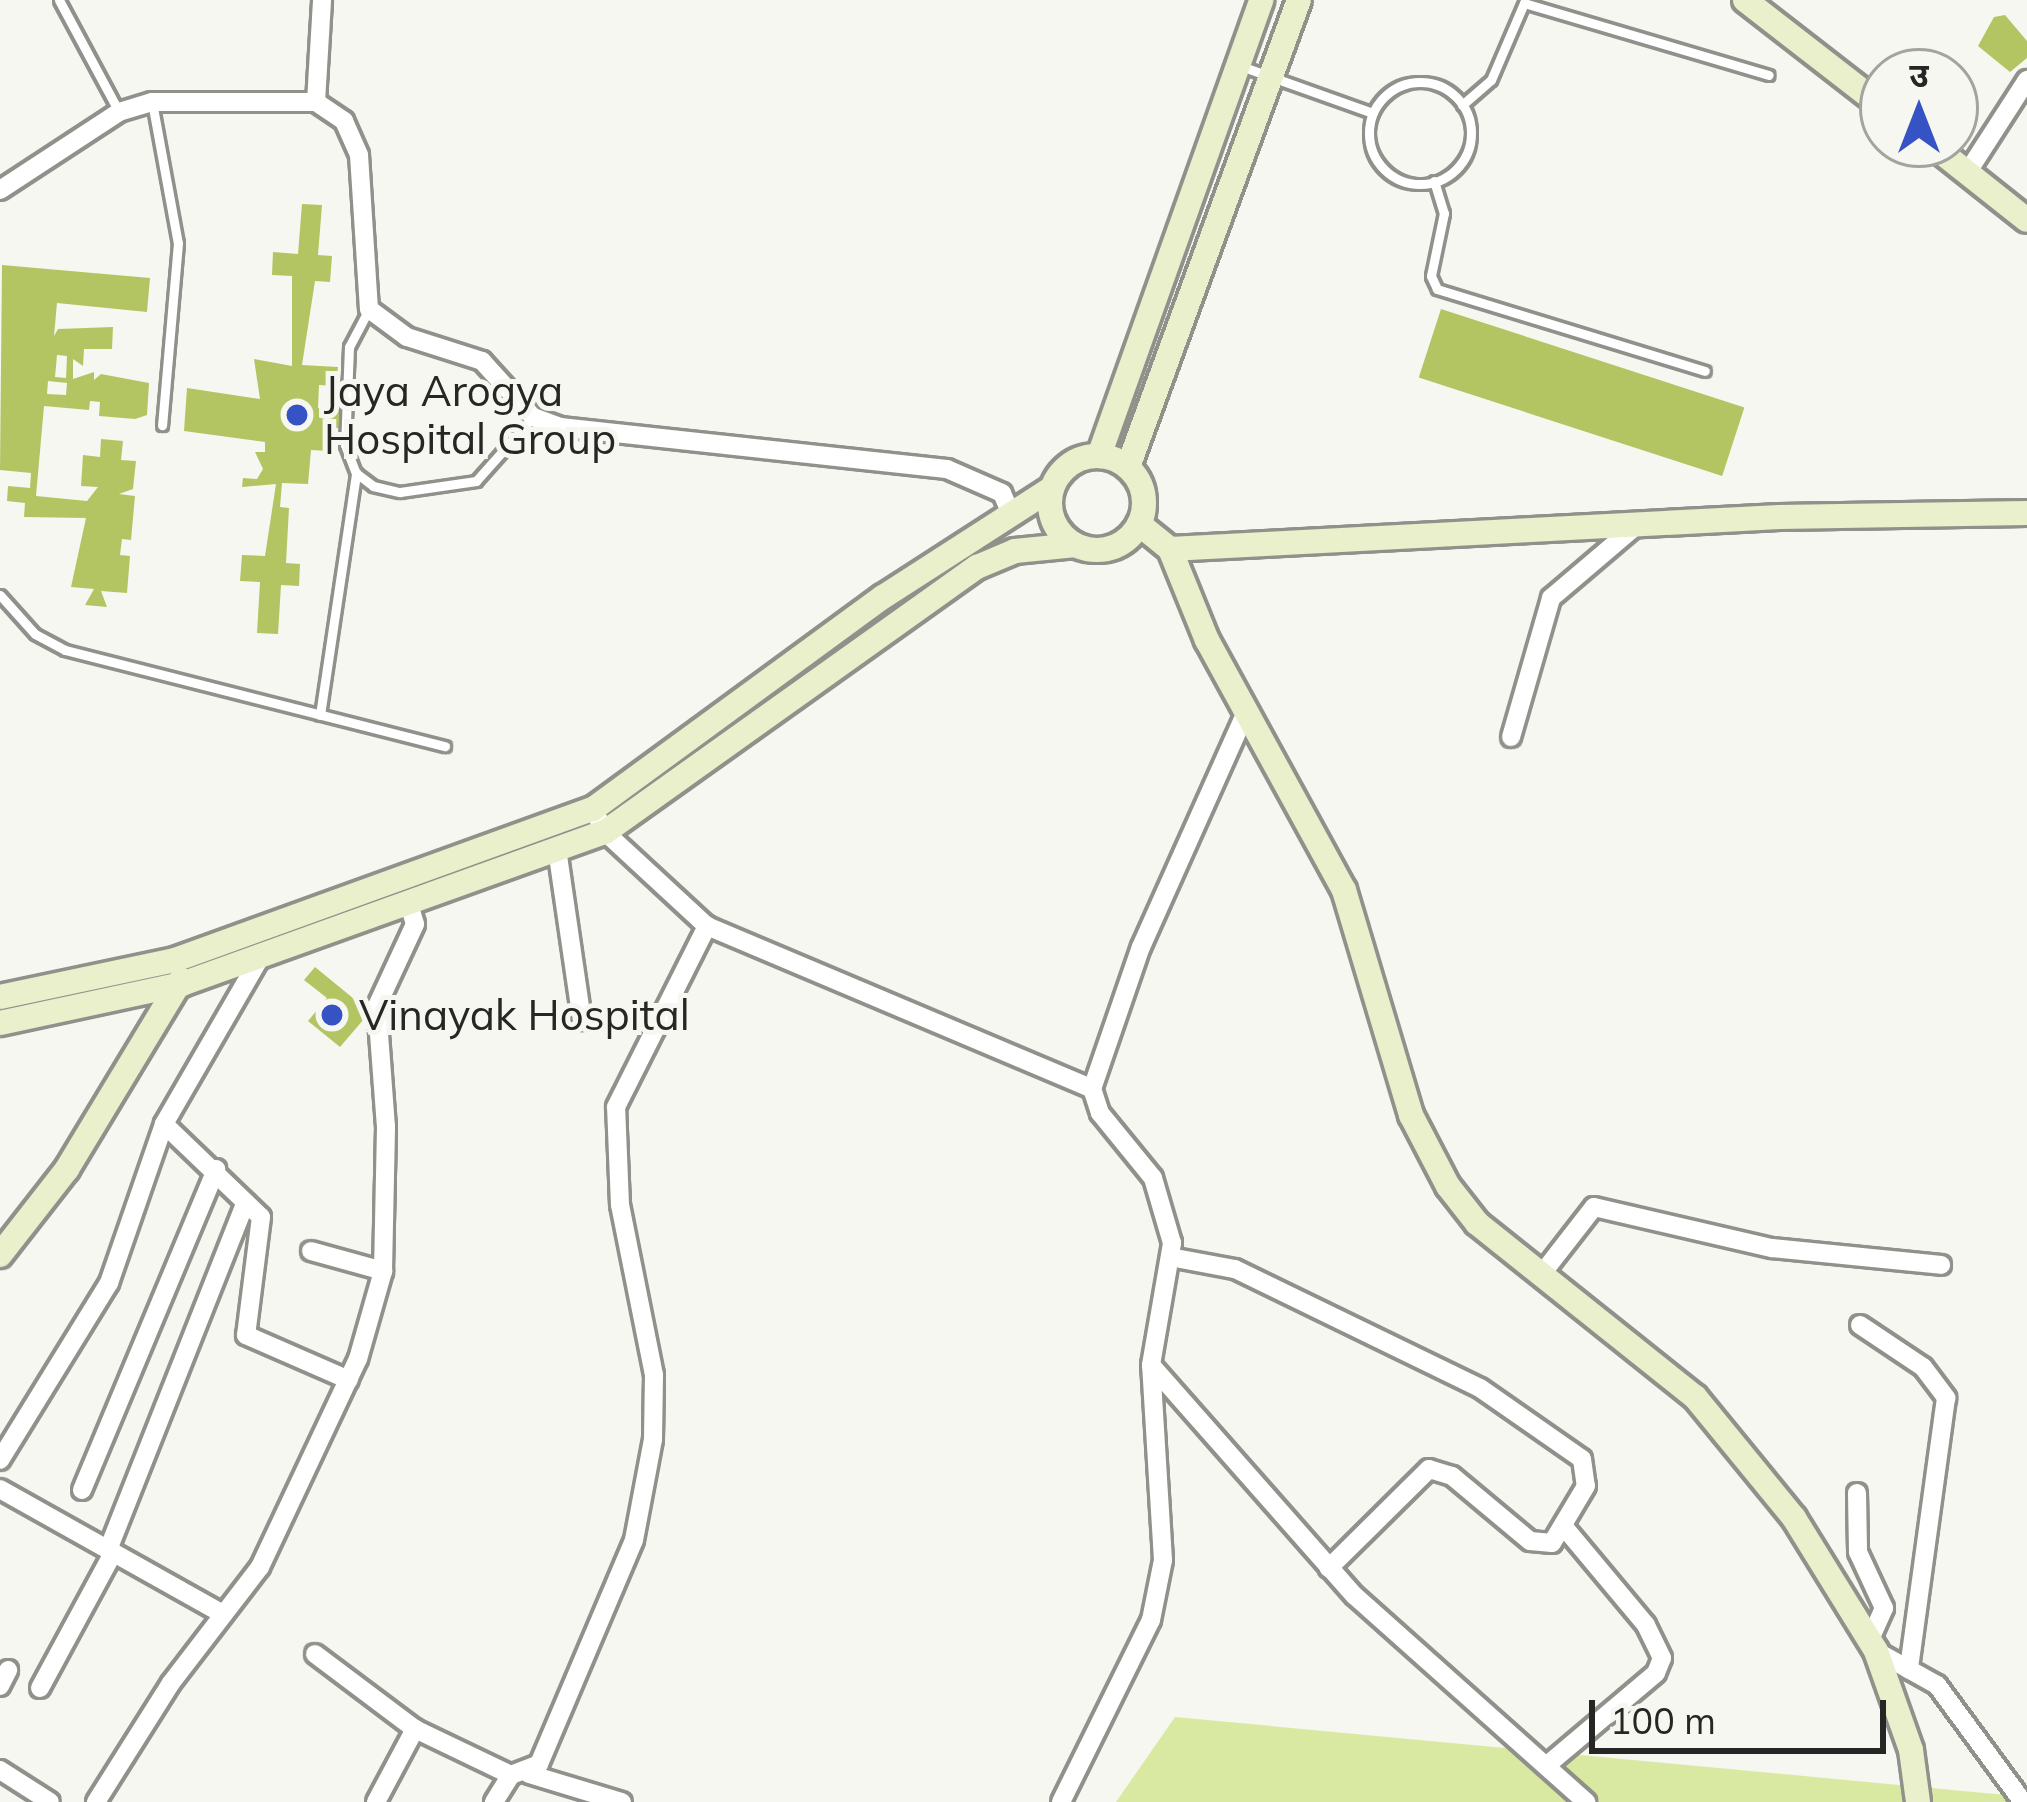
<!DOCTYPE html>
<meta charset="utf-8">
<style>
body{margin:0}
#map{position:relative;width:2027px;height:1802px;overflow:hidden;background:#f5f7f0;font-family:Mulish,"Noto Sans Devanagari",sans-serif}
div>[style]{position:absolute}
.green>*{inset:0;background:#dae9a2}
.building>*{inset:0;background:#b3c563;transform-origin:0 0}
.roads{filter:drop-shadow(3px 0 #90918b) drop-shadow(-3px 0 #90918b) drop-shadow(0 3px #90918b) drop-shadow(0 -3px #90918b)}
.lane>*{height:9px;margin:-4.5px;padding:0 4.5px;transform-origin:4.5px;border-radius:4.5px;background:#fff}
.lane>.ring{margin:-4.5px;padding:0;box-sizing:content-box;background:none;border:9px solid #fff;border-radius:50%}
.street>*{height:18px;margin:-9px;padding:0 9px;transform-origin:9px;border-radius:9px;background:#fff}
.secondary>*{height:24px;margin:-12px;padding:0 12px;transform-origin:12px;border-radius:12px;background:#e9f0cb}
.secondary>.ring{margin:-12px;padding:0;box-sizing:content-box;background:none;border:24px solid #e9f0cb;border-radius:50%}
.dots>*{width:33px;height:33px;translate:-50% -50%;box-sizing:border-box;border:6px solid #f5f7f0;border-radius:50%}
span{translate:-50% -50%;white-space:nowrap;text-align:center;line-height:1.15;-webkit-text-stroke:10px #f5f7f0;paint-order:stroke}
.poi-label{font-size:42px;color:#262725}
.left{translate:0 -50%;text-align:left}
.north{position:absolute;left:1859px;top:48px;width:120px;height:120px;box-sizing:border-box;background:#f5f7f0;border:3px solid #a2a49f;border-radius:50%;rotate:0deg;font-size:33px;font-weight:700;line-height:48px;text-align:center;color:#262725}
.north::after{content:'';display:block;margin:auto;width:42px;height:54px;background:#3553c4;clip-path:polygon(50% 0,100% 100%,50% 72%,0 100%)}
.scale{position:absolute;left:1589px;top:1700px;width:297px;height:54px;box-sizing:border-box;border:6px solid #262725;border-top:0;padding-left:15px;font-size:36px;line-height:42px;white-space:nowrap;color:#262725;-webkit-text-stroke:9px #f5f7f0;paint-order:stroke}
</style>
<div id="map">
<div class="green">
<i style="clip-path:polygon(1175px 1717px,2027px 1797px,2027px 1802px,1116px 1802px)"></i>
</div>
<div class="building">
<i style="clip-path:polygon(2005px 15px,2027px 41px,2027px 58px,2010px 72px,1978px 46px,1994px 17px)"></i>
<i style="clip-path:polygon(302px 204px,322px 205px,318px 255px,332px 256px,330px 282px,315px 281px,302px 365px,338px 367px,336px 386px,319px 385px,318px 408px,340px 409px,341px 428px,331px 428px,329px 451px,311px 450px,308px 484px,282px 483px,280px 507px,289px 508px,286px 563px,300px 564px,299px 586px,281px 585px,278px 634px,257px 633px,260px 582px,240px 581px,242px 555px,265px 556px,276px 484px,242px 487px,243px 478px,257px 479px,263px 469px,255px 452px,265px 452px,265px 442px,184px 431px,187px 388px,260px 399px,254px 359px,292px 366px,292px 276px,272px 275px,273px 252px,298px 254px)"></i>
<i style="clip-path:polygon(evenodd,2px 265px,150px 278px,147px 312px,57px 303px,54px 336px,58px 329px,113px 327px,112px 349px,84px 349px,83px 366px,73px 359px,73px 379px,94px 372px,94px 380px,101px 374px,149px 383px,147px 415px,135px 419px,99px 416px,100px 402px,90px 401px,89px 410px,44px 406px,36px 496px,87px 501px,98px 487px,81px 486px,83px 455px,100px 457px,101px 439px,123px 441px,121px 460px,136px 461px,133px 489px,119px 494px,135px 496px,131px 540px,122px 539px,120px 555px,130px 556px,127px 593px,101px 591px,107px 607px,85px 605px,94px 589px,71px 587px,86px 518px,24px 517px,25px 503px,7px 501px,8px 486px,30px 488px,31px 473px,0 470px,2px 265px,57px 355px,67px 356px,66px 378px,55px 377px,57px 355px,2px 265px,48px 381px,67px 383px,66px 395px,47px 394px,48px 381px)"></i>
<i style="left:1441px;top:309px;width:319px;height:72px;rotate:18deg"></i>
<i style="clip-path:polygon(315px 967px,370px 1012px,340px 1047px,308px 1021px,327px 998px,304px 980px)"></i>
</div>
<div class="roads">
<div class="lane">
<i style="left:59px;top:0;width:127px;rotate:61.8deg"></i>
<i style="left:1238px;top:65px;width:143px;rotate:19.6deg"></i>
<i class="ring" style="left:1369px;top:82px;width:93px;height:93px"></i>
<i style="left:152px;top:102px;width:143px;rotate:79.6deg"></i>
<i style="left:178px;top:243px;width:183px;rotate:95deg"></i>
<i style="left:1462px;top:105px;width:38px;rotate:-41deg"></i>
<i style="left:1491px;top:80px;width:84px;rotate:-66.8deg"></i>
<i style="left:1524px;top:3px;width:255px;rotate:16.4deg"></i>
<i style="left:1434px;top:181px;width:34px;rotate:73deg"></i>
<i style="left:1444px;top:213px;width:64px;rotate:101.7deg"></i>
<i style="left:1431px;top:276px;width:14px;rotate:65deg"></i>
<i style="left:1437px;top:289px;width:280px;rotate:17deg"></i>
<i style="left:369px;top:309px;width:43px;rotate:117.8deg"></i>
<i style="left:349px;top:347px;width:98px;rotate:92.3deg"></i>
<i style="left:345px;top:445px;width:30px;rotate:69deg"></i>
<i style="left:356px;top:473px;width:21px;rotate:37deg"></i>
<i style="left:373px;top:486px;width:28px;rotate:13deg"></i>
<i style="left:400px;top:492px;width:77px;rotate:-8.2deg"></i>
<i style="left:476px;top:481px;width:86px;rotate:-48.3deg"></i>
<i style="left:0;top:595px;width:52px;rotate:48.1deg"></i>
<i style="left:35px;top:634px;width:34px;rotate:28deg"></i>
<i style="left:65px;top:650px;width:392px;rotate:14.2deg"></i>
<i style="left:320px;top:715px;width:245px;rotate:-81.5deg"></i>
</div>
<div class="street">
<i style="left:316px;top:102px;width:102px;rotate:-86.6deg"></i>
<i style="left:1967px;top:173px;width:111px;rotate:-57.2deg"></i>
<i style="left:0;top:190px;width:142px;rotate:-33.2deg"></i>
<i style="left:119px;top:112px;width:34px;rotate:-17deg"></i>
<i style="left:152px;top:102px;width:164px"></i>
<i style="left:316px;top:102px;width:34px;rotate:34deg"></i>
<i style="left:344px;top:121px;width:37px;rotate:66deg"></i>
<i style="left:359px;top:155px;width:154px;rotate:86.3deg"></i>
<i style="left:369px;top:309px;width:47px;rotate:36.4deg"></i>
<i style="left:407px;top:337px;width:79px;rotate:17.7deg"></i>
<i style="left:482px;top:361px;width:76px;rotate:47.7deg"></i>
<i style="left:533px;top:417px;width:29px;rotate:20deg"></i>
<i style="left:560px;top:427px;width:389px;rotate:6.2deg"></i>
<i style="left:947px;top:469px;width:60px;rotate:23.6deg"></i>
<i style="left:1002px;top:493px;width:25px;rotate:67deg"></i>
<i style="left:1511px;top:737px;width:145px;rotate:-73.9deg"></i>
<i style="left:1551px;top:598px;width:114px;rotate:-40.4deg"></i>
<i style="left:593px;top:809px;width:26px;rotate:62deg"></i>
<i style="left:605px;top:832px;width:139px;rotate:42.7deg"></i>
<i style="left:707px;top:926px;width:418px;rotate:22.9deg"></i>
<i style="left:557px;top:849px;width:173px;rotate:81.7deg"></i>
<i style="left:164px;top:1124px;width:134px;rotate:43.8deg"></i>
<i style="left:261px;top:1217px;width:119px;rotate:97.2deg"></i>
<i style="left:246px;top:1335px;width:112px;rotate:23.6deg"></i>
<i style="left:311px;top:1251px;width:75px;rotate:15.5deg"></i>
<i style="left:1170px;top:1257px;width:66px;rotate:10.5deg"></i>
<i style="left:1235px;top:1269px;width:272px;rotate:25.9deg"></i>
<i style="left:1480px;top:1388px;width:124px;rotate:34.8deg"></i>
<i style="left:1582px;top:1459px;width:27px;rotate:82deg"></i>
<i style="left:1586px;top:1486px;width:66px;rotate:120.8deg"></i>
<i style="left:1552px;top:1543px;width:22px;rotate:-175deg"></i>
<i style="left:1530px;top:1541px;width:102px;rotate:-140.2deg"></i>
<i style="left:1452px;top:1476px;width:24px;rotate:-163deg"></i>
<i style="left:1429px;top:1469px;width:141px;rotate:135.3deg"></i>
<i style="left:1541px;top:1275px;width:86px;rotate:-52.1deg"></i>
<i style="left:1594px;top:1207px;width:183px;rotate:13deg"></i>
<i style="left:1772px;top:1248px;width:170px;rotate:5.7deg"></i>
<i style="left:1860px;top:1325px;width:76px;rotate:33.7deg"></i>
<i style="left:1923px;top:1367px;width:39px;rotate:53deg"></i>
<i style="left:1946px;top:1398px;width:274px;rotate:97.8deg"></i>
<i style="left:1151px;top:1365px;width:308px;rotate:48.6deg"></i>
<i style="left:1355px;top:1596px;width:310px;rotate:41.7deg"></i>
<i style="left:0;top:1460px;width:208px;rotate:-58.4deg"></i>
<i style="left:109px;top:1283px;width:168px;rotate:-70.9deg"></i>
<i style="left:164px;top:1124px;width:194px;rotate:-60deg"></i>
<i style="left:0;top:1489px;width:256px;rotate:29.3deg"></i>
<i style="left:82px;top:1490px;width:348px;rotate:-67.3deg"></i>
<i style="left:1857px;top:1493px;width:59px;rotate:89deg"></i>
<i style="left:1858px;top:1552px;width:62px;rotate:65.1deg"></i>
<i style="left:1884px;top:1608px;width:35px;rotate:114deg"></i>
<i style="left:108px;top:1550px;width:374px;rotate:-68.4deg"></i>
<i style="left:1876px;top:1651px;width:70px;rotate:29.1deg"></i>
<i style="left:1937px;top:1685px;width:145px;rotate:53.7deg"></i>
<i style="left:315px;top:1654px;width:125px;rotate:36.9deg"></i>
<i style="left:415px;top:1729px;width:106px;rotate:25.6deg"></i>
<i style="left:511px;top:1775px;width:30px;rotate:-21deg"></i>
<i style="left:539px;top:1764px;width:243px;rotate:-67deg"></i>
<i style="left:634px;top:1540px;width:103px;rotate:-79.3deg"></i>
<i style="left:653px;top:1439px;width:64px;rotate:-89.1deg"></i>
<i style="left:654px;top:1375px;width:173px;rotate:-101.3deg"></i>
<i style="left:620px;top:1205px;width:98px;rotate:-92.3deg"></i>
<i style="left:616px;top:1107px;width:203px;rotate:-63.3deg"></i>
<i style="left:0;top:1686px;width:18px;rotate:-63deg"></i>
<i style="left:40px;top:1688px;width:153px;rotate:-61.6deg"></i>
<i style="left:1546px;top:1766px;width:144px;rotate:-40.2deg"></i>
<i style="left:1656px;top:1673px;width:16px;rotate:-68deg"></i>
<i style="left:1662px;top:1658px;width:37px;rotate:-116deg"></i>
<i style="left:1646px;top:1625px;width:128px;rotate:-129.9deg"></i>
<i style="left:0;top:1770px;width:59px;rotate:32.6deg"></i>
<i style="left:529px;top:1774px;width:97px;rotate:16.8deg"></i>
<i style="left:96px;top:1802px;width:141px;rotate:-57.8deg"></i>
<i style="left:171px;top:1683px;width:146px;rotate:-52.5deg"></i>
<i style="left:260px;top:1567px;width:230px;rotate:-64.8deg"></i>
<i style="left:358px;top:1359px;width:91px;rotate:-74.1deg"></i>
<i style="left:383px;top:1271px;width:144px;rotate:-88.8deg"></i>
<i style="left:386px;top:1127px;width:121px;rotate:-94.3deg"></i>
<i style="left:377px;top:1006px;width:90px;rotate:-65.1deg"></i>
<i style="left:415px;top:924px;width:21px;rotate:-107deg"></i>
<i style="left:376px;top:1802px;width:83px;rotate:-61.9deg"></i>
<i style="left:494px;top:1802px;width:32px;rotate:-58deg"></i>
<i style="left:1061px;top:1802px;width:203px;rotate:-63.7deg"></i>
<i style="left:1151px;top:1620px;width:61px;rotate:-78.7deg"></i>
<i style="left:1163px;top:1560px;width:195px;rotate:-93.5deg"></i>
<i style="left:1151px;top:1365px;width:124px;rotate:-80.2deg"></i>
<i style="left:1172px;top:1243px;width:68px;rotate:-106.3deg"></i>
<i style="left:1153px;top:1178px;width:84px;rotate:-129.2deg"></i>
<i style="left:1100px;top:1113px;width:25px;rotate:-108deg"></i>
<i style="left:1092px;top:1089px;width:150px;rotate:-71deg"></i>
<i style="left:1141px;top:947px;width:255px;rotate:-65.9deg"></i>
</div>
<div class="secondary">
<i style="left:1745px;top:0;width:175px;rotate:37.8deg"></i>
<i style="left:1931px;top:144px;width:122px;rotate:38.4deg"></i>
<i style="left:1099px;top:456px;width:484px;rotate:-70.4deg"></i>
<i class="ring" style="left:1050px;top:456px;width:70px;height:70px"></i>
<i style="left:1128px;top:467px;width:497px;rotate:-69.9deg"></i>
<i style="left:1139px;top:524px;width:40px;rotate:39deg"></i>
<i style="left:1170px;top:549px;width:98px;rotate:67.9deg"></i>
<i style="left:1207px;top:640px;width:285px;rotate:61.3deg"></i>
<i style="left:1344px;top:890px;width:235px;rotate:73.4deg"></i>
<i style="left:1411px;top:1115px;width:80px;rotate:62.5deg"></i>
<i style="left:1448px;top:1186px;width:47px;rotate:51.9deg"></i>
<i style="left:1477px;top:1223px;width:279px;rotate:38.6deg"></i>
<i style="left:1695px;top:1397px;width:156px;rotate:50.7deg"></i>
<i style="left:1794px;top:1518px;width:156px;rotate:58.3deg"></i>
<i style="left:1876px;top:1651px;width:105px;rotate:70.5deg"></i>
<i style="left:1911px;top:1750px;width:52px;rotate:82.3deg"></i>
<i style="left:1170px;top:549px;width:610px;rotate:-3.01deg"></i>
<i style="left:1779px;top:517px;width:248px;rotate:-0.9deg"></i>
<i style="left:0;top:997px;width:179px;rotate:-11.9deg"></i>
<i style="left:175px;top:960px;width:444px;rotate:-19.9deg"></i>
<i style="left:593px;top:809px;width:359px;rotate:-36.2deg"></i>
<i style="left:883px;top:597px;width:201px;rotate:-32.8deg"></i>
<i style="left:0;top:1023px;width:186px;rotate:-12.1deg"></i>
<i style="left:182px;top:984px;width:449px;rotate:-19.8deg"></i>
<i style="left:605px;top:832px;width:457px;rotate:-35.5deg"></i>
<i style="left:977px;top:567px;width:41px;rotate:-22.8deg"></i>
<i style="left:1015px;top:551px;width:61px;rotate:-5.6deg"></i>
<i style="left:0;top:1255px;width:109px;rotate:-52.1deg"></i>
<i style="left:67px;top:1169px;width:221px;rotate:-58.9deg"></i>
</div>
</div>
<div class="dots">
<i style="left:297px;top:415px;background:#3553c4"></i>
<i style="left:332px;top:1015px;background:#3553c4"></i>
</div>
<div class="poi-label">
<span class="left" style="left:324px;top:415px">Jaya Arogya<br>Hospital Group</span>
<span class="left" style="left:359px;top:1015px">Vinayak Hospital</span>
</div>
<div class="north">उ</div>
<div class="scale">100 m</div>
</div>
